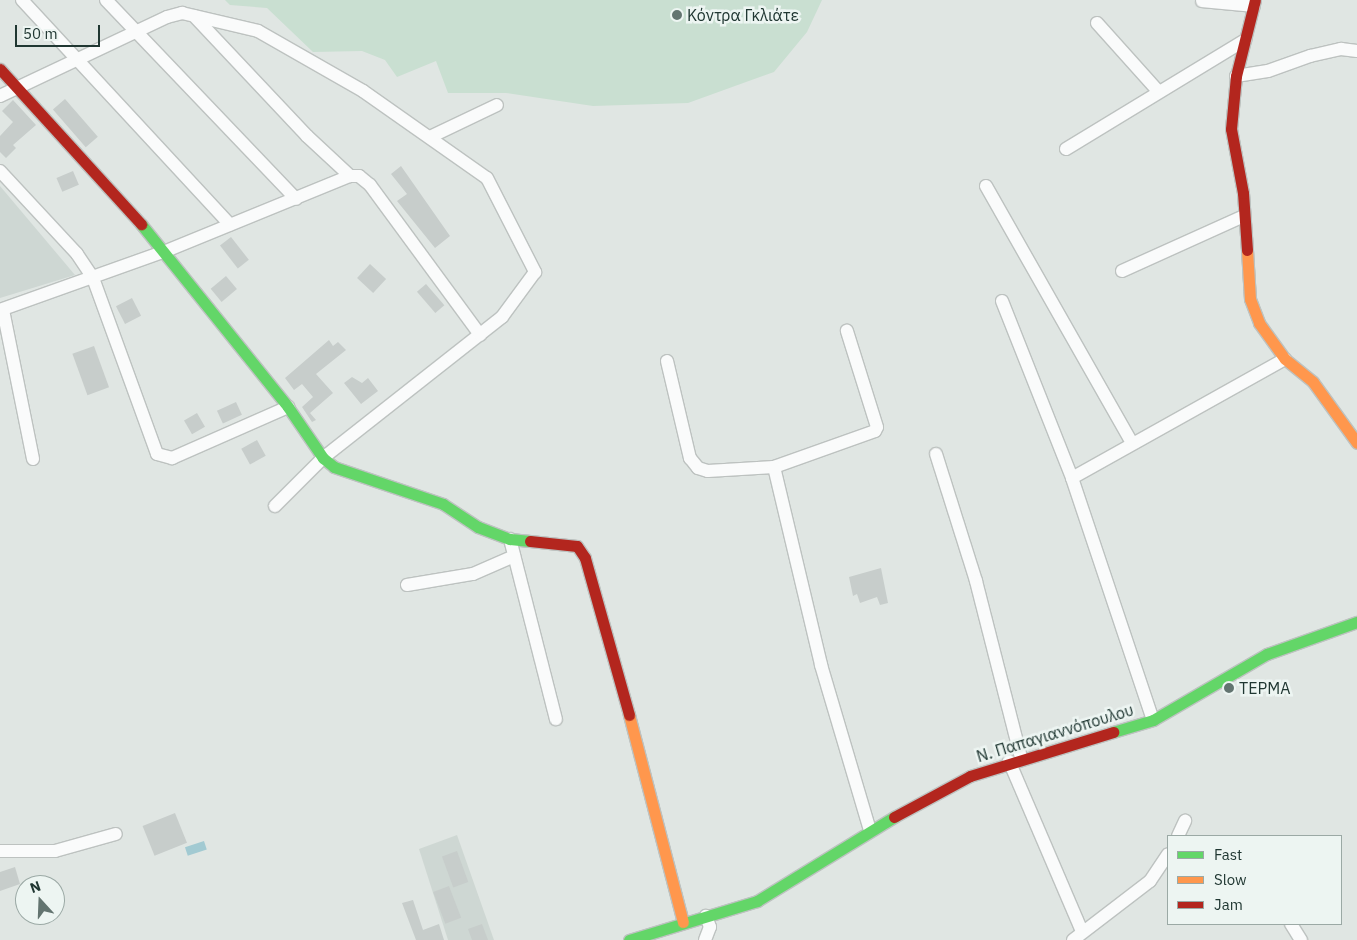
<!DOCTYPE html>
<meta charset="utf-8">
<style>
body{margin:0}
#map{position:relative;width:1357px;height:940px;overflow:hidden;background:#e0e6e3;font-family:"IBM Plex Sans",sans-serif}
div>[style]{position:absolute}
.built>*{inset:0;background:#ced7d3}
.green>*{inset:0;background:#c9dfd1}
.water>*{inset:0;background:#a2cad2;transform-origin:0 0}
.building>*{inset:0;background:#c7cdcb;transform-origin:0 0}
.roads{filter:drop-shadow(1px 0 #bdc2c0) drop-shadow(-1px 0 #bdc2c0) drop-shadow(0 1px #bdc2c0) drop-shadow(0 -1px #bdc2c0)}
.street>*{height:12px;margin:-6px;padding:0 6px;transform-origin:6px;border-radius:6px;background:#fafbfb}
.fast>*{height:11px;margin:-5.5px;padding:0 5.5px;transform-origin:5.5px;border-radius:5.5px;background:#63d668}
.slow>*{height:11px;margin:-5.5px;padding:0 5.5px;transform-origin:5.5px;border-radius:5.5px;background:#ff974d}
.jam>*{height:11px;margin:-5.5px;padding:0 5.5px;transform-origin:5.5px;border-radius:5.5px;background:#b3261e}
.dots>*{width:14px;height:14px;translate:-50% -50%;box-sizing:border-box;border:2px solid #edf5f2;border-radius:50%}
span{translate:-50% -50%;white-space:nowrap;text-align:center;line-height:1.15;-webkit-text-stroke:5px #edf5f2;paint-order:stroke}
.poi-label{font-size:16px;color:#203732}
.left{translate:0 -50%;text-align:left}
.street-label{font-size:16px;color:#203732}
.legend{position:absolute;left:1167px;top:835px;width:175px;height:90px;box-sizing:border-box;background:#edf5f2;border:1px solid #9ba9a5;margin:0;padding:6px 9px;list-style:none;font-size:15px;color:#203732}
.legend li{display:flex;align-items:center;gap:10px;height:25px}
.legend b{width:25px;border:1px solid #9ba9a5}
.north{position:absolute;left:15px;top:875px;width:50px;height:50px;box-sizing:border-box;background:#edf5f2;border:1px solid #9ba9a5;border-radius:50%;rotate:340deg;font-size:14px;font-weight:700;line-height:20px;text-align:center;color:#203732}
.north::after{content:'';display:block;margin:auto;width:18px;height:22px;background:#637470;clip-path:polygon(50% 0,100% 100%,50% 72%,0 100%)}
.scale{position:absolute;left:15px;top:25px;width:85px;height:22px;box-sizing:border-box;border:2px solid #203732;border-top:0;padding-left:6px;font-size:15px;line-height:18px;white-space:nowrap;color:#203732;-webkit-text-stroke:4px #edf5f2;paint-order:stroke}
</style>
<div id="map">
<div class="built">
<i style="clip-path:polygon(0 186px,75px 275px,0 298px)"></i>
<i style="clip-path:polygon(457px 835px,494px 940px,448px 940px,419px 849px)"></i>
</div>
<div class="green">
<i style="clip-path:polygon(225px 0,822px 0,807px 32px,774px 72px,688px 103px,593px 106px,506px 93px,448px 93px,436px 61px,397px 77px,385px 60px,362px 51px,313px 52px,267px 8px,230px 5px)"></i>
</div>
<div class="water">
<i style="left:204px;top:841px;width:9px;height:20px;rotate:72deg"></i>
</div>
<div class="building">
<i style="left:65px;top:99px;width:50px;height:16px;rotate:49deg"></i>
<i style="clip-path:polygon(13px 100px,36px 125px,13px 145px,16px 148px,6px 158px,0 152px,0 136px,13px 122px,2px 111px)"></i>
<i style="clip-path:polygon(401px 166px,450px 236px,435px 248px,397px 201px,407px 194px,391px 174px)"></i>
<i style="left:73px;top:171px;width:15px;height:18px;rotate:67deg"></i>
<i style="left:231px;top:237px;width:29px;height:14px;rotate:52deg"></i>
<i style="left:370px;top:264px;width:22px;height:19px;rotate:43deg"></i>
<i style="left:226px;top:276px;width:17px;height:20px;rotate:50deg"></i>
<i style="left:426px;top:284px;width:28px;height:12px;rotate:49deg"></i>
<i style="left:132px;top:298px;width:20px;height:18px;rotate:63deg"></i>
<i style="clip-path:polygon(329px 340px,333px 346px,338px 342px,346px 350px,316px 374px,333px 393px,310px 413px,316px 420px,312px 422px,302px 407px,313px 397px,302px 384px,294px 390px,285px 378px)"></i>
<i style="left:94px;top:346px;width:44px;height:23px;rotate:70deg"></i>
<i style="clip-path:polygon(352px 377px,362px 383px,368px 378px,378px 391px,361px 404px,344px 383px)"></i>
<i style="left:236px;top:402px;width:14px;height:21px;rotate:65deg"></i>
<i style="left:197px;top:413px;width:16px;height:15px;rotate:60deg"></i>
<i style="left:257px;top:440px;width:18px;height:18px;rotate:61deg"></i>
<i style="clip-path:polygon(881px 568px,888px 603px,880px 605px,877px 597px,860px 603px,857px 594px,853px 596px,849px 577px)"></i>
<i style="left:175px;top:813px;width:32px;height:35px;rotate:68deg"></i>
<i style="left:457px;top:851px;width:33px;height:16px;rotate:70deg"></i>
<i style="clip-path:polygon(15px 867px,20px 884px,0 891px,0 872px)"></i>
<i style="left:449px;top:886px;width:34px;height:17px;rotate:69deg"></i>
<i style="clip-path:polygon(413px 900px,423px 930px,439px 924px,444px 940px,416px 940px,402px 903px)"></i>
<i style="clip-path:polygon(482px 924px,488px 940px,472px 940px,468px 929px)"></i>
</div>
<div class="roads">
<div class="street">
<i style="left:22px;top:0;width:306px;rotate:47.2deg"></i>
<i style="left:106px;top:0;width:275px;rotate:46.3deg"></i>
<i style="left:1202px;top:1px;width:52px;rotate:5.5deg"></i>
<i style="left:194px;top:16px;width:165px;rotate:46.7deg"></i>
<i style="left:307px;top:136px;width:59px;rotate:42.9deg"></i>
<i style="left:1097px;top:23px;width:91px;rotate:48.1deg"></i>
<i style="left:1236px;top:76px;width:32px;rotate:-9deg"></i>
<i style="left:1268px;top:71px;width:45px;rotate:-19.7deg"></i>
<i style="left:1310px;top:56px;width:32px;rotate:-13deg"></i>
<i style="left:1341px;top:49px;width:16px;rotate:7deg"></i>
<i style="left:0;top:96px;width:185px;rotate:-25.3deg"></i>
<i style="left:167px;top:17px;width:16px;rotate:-15deg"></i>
<i style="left:182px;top:13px;width:78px;rotate:13.3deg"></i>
<i style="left:258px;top:31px;width:121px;rotate:29.7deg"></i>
<i style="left:363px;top:91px;width:151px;rotate:35.1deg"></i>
<i style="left:487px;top:178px;width:106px;rotate:62.9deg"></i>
<i style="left:535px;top:272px;width:56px;rotate:126.3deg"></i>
<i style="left:502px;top:317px;width:228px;rotate:141.8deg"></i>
<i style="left:323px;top:458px;width:68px;rotate:135deg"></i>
<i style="left:430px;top:137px;width:74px;rotate:-25.5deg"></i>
<i style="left:1066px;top:149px;width:210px;rotate:-31.3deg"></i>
<i style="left:0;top:171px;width:113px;rotate:47.1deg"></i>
<i style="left:77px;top:254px;width:29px;rotate:56deg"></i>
<i style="left:93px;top:278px;width:187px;rotate:70deg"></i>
<i style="left:157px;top:454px;width:16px;rotate:15deg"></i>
<i style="left:172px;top:458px;width:127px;rotate:-23.7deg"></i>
<i style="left:986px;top:186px;width:296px;rotate:60.4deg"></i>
<i style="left:1122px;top:271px;width:134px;rotate:-24.3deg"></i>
<i style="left:1002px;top:301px;width:190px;rotate:68.4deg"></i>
<i style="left:1072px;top:478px;width:255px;rotate:71.5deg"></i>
<i style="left:0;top:310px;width:176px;rotate:-19.6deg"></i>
<i style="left:166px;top:251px;width:199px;rotate:-22.2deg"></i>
<i style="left:350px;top:176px;width:9px"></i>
<i style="left:359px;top:176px;width:14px;rotate:39deg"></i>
<i style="left:370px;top:185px;width:186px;rotate:53.7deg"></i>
<i style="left:3px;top:310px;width:152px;rotate:78.6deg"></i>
<i style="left:667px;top:361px;width:100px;rotate:76.7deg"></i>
<i style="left:690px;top:458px;width:13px;rotate:51deg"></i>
<i style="left:698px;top:468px;width:10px;rotate:17deg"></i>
<i style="left:708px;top:471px;width:66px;rotate:-3.5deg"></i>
<i style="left:774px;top:467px;width:107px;rotate:-19.6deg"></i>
<i style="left:875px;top:431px;width:4px;rotate:-63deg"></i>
<i style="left:877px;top:427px;width:101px;rotate:-107.4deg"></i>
<i style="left:936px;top:454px;width:133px;rotate:72.5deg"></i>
<i style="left:976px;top:581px;width:183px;rotate:75.7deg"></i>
<i style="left:774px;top:467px;width:204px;rotate:76.6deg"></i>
<i style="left:821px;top:665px;width:172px;rotate:73.5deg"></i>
<i style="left:1072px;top:478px;width:244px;rotate:-29.2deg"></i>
<i style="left:510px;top:539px;width:186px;rotate:75.7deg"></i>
<i style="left:407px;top:585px;width:67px;rotate:-9.5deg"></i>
<i style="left:473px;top:574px;width:45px;rotate:-23.7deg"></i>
<i style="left:1009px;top:761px;width:185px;rotate:66.8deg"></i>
<i style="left:1178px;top:836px;width:17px;rotate:-65deg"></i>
<i style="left:0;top:851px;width:55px"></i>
<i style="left:55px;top:851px;width:63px;rotate:-15.6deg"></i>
<i style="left:1291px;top:924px;width:19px;rotate:58deg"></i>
<i style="left:705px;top:940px;width:14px;rotate:-69deg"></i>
<i style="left:710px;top:927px;width:12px;rotate:-110deg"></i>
<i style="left:1073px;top:940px;width:97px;rotate:-37.5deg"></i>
<i style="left:1150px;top:881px;width:32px;rotate:-56deg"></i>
</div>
<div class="fast">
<i style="left:141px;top:224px;width:235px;rotate:51.2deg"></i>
<i style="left:288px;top:407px;width:62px;rotate:55.5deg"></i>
<i style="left:323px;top:458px;width:14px;rotate:39deg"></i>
<i style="left:334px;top:467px;width:115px;rotate:18.7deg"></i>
<i style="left:443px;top:504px;width:42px;rotate:33.3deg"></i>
<i style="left:478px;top:527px;width:34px;rotate:21deg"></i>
<i style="left:510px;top:539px;width:20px;rotate:6deg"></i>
<i style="left:1113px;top:732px;width:42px;rotate:-16.7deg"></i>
<i style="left:1153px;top:720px;width:132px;rotate:-30.1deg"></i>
<i style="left:1267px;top:654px;width:96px;rotate:-19.6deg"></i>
<i style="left:629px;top:940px;width:134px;rotate:-16.9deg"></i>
<i style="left:757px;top:901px;width:161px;rotate:-31.5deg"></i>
</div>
<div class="slow">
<i style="left:1247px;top:250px;width:49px;rotate:86.5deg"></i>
<i style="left:1250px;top:299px;width:26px;rotate:69deg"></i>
<i style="left:1259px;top:323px;width:44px;rotate:54.2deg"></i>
<i style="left:1285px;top:359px;width:36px;rotate:39deg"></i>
<i style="left:1313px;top:382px;width:75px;rotate:54.2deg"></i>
<i style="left:629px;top:715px;width:214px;rotate:75.4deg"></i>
</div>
<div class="jam">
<i style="left:0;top:69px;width:210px;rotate:47.7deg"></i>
<i style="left:1247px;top:250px;width:57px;rotate:-94deg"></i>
<i style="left:1243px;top:193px;width:65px;rotate:-100.6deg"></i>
<i style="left:1231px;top:129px;width:53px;rotate:-84.6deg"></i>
<i style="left:1236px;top:76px;width:78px;rotate:-76deg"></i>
<i style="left:530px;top:541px;width:47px;rotate:6.1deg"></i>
<i style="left:577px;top:546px;width:14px;rotate:56deg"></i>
<i style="left:585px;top:558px;width:163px;rotate:74.3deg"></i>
<i style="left:894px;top:817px;width:86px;rotate:-28.3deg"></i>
<i style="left:970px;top:776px;width:150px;rotate:-17.1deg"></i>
</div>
</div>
<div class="dots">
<i style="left:677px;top:15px;background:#637470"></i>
<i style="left:1229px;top:688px;background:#637470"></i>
</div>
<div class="poi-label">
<span class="left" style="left:687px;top:15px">Κόντρα Γκλιάτε</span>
<span class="left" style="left:1239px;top:688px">ΤΕΡΜΑ</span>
</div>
<div class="street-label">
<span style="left:1055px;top:733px;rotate:-17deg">Ν. Παπαγιαννόπουλου</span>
</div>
<ul class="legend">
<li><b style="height:6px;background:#63d668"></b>Fast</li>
<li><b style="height:6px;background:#ff974d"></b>Slow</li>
<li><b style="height:6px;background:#b3261e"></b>Jam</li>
</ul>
<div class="north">N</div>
<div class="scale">50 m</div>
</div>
